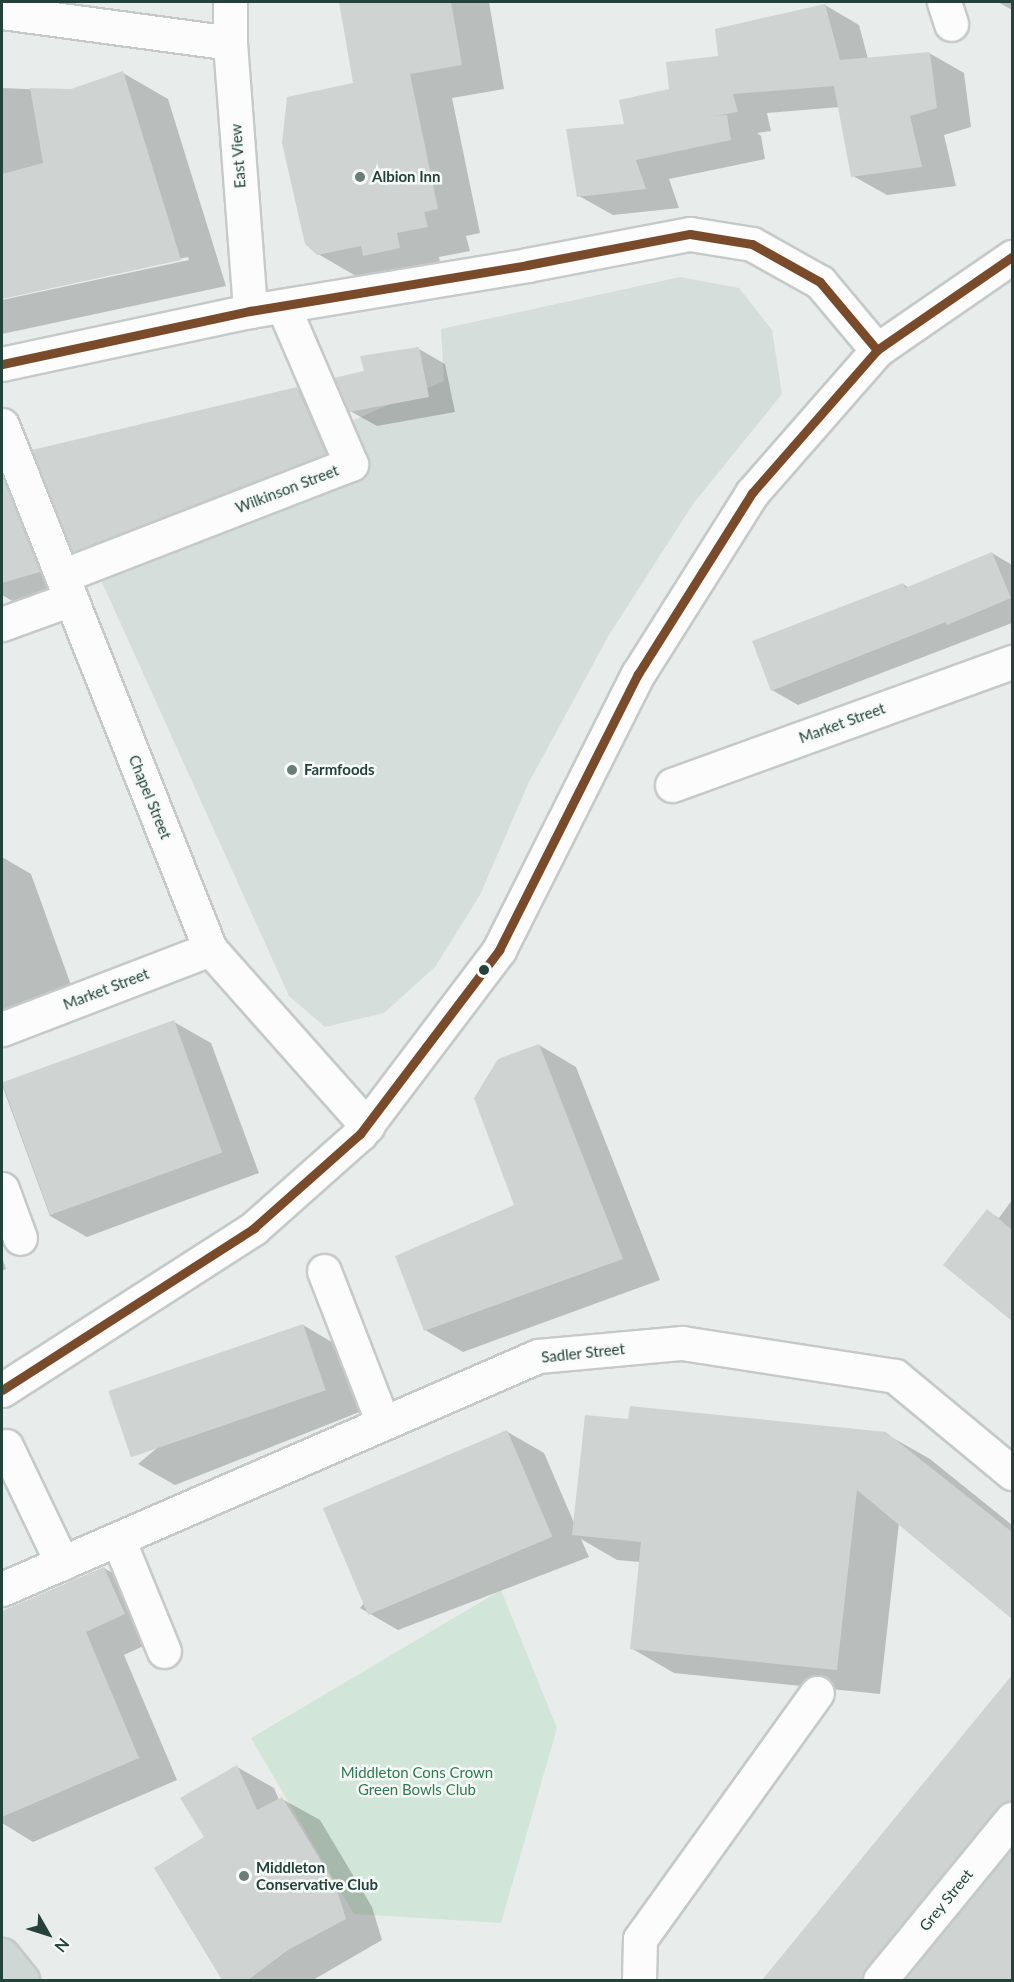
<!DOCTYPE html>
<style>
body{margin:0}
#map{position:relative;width:1014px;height:1982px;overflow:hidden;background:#e8edeb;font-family:Lato,sans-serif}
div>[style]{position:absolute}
.built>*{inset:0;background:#d6dedb}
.green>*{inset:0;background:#d1e6d8}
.shadow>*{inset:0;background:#0003}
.building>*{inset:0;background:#cfd4d2;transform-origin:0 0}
.roads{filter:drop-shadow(2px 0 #c5cac8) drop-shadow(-2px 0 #c5cac8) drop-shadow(0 2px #c5cac8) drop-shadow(0 -2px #c5cac8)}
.minor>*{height:33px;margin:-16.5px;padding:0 16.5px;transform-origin:16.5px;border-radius:16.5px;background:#fcfcfc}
.major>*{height:33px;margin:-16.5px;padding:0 16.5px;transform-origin:16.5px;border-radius:16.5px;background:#cfd7d5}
.bus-1>*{height:9px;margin:-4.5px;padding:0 4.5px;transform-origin:4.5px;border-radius:4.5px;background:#7a4b2a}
.dots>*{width:16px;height:16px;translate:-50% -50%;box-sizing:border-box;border:3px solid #f7fbf9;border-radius:50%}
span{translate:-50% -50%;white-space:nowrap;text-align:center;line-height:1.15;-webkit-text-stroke:5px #f7fbf9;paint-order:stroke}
.street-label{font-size:15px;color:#24423a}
.poi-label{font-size:15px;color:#24423a;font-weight:700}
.left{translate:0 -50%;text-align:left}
.park-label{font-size:15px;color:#2d7a4b}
.frame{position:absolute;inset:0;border:3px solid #24423a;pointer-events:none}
.north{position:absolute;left:18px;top:1904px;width:60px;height:60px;-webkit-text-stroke:4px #f7fbf9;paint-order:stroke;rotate:129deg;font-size:16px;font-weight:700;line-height:24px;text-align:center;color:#24423a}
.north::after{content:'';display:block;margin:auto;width:21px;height:27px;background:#24423a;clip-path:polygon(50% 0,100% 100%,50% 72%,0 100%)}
</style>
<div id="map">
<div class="built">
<i style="clip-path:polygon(680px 277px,739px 288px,772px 330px,782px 394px,693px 504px,609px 635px,528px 784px,480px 895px,435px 967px,384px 1013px,325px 1027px,289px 996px,100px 578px,363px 471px,349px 422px,444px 381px,441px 329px)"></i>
</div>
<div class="green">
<i style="clip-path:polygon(501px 1590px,557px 1728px,501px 1923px,354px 1914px,251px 1738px)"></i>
</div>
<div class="shadow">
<i style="clip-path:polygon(341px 2px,489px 2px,504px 89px,452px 98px,480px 233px,466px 236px,470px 251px,439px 257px,442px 272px,361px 279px,318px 254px,355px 84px)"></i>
<i style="clip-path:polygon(998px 2px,1012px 2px,1012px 10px)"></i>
<i style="clip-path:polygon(825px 5px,859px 25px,868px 59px,929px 53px,964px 73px,971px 127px,944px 135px,956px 186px,887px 195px,853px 176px,840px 107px,767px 113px,771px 131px,757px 133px,761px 136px,765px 159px,669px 179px,679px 208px,613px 215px,579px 196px,625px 125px,670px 90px,720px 57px)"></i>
<i style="clip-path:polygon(123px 73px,168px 99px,226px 286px,2px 334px,2px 300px,189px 260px,188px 257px,2px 297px,2px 88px,71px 91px)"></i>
<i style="clip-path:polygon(419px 349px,445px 364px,455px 412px,377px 426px,350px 411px,365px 372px)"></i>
<i style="clip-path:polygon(297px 389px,335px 410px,362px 475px,111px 572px,74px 551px)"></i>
<i style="clip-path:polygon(2px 464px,84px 597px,31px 612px,2px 595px)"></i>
<i style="clip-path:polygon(992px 553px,1012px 565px,1012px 623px,798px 705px,772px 690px,903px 584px,909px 588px)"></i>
<i style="clip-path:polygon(2px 857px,31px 874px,76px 999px,2px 1026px)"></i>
<i style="clip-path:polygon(174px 1022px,211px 1043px,259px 1173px,87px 1237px,50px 1216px,2px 1085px)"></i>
<i style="clip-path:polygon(539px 1045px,576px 1067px,660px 1280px,463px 1352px,425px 1330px,516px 1206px)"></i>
<i style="clip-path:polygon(1012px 1200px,1012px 1319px,945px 1265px,987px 1211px,999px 1218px)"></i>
<i style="clip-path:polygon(2px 1257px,6px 1269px,2px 1271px)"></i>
<i style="clip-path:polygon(303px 1325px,340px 1347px,362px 1411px,175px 1485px,138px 1464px)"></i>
<i style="clip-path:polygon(506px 1431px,544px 1453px,575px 1525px,886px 1434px,930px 1459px,1012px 1525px,1012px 1617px,899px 1523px,880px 1694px,674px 1673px,631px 1648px,640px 1562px,617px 1560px,581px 1539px,589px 1557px,398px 1630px,360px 1608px)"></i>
<i style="clip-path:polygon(104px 1568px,143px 1591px,163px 1637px,124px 1655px,177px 1780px,33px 1842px,2px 1823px,2px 1613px)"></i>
<i style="clip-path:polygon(992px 1702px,1012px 1714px,1012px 1980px,764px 1980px)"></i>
<i style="clip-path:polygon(237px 1767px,274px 1788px,279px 1800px,282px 1799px,320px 1820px,372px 1907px,382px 1940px,313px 1980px,224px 1980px,156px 1869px,206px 1838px)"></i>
</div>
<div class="building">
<i style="clip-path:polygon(339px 2px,451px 2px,462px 65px,410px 74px,438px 209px,424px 212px,428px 227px,397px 233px,400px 248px,363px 256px,361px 246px,317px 255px,305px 244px,282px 143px,287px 97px,353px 83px)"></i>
<i style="clip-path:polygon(825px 4px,840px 60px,930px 52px,937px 108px,910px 116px,922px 167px,851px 177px,834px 86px,733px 94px,738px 112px,715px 116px,727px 115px,731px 140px,636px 160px,646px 189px,577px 197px,566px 129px,624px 124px,619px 100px,669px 89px,666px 62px,718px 56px,715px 29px)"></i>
<i style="clip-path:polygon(123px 71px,181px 260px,2px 299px,2px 174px,43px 163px,30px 88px,71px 89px)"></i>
<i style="clip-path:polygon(419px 347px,429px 397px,349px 412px,334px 378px,364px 371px,360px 356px)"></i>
<i style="clip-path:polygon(297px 387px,326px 454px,73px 552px,32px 450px)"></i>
<i style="clip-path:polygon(2px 475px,40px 572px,2px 583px)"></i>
<i style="clip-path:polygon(992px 552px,1011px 598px,947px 625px,946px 622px,771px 691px,752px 641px,903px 583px,905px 588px)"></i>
<i style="left:174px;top:1020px;width:141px;height:183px;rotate:70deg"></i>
<i style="clip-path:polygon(539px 1044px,623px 1259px,424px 1331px,395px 1256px,514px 1205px,474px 1098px,498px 1059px)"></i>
<i style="clip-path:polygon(987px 1209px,1012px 1230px,1012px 1321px,943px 1265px)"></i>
<i style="left:303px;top:1324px;width:70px;height:206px;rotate:71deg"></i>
<i style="clip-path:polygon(630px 1406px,886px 1432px,1012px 1532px,1012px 1619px,857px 1490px,837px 1670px,630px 1649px,641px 1542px,572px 1535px,585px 1415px,628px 1419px)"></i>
<i style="left:507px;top:1430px;width:116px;height:200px;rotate:67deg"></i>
<i style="clip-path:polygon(104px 1567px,125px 1614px,86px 1632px,139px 1758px,2px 1817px,2px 1611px)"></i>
<i style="clip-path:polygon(1012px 1675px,1012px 1801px,998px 1807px,866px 1968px,862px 1980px,762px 1980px)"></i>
<i style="clip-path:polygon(237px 1765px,257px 1810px,282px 1797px,335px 1884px,346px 1919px,288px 1950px,248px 1980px,222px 1980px,154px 1868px,204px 1837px,180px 1798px)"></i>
<i style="clip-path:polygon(1012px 1848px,1012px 1980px,904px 1980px)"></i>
</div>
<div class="roads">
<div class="minor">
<i style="left:230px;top:2px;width:41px;rotate:90deg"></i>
<i style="left:230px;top:43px;width:269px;rotate:85.7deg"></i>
<i style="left:944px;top:2px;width:23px;rotate:72deg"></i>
<i style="left:2px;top:12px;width:230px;rotate:7.7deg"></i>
<i style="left:2px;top:364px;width:254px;rotate:-12.1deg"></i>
<i style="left:250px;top:311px;width:281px;rotate:-9.4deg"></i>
<i style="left:527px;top:265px;width:166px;rotate:-10.8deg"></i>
<i style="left:690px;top:234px;width:63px;rotate:9.2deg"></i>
<i style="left:752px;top:244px;width:78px;rotate:29.2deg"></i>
<i style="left:820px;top:282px;width:89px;rotate:50deg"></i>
<i style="left:2px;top:425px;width:564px;rotate:68.35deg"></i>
<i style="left:210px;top:949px;width:237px;rotate:48.4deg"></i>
<i style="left:62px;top:576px;width:310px;rotate:-21.2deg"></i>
<i style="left:351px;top:464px;width:172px;rotate:-113.3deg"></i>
<i style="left:2px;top:624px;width:73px;rotate:-19.9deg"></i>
<i style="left:672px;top:785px;width:362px;rotate:-19.9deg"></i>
<i style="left:2px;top:1029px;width:223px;rotate:-21deg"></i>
<i style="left:2px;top:1189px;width:52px;rotate:69.8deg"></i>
<i style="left:324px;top:1271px;width:163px;rotate:68.8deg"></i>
<i style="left:2px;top:1390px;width:300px;rotate:-32.7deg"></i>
<i style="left:254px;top:1228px;width:142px;rotate:-41.6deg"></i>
<i style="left:360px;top:1134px;width:231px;rotate:-52.9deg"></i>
<i style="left:499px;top:950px;width:309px;rotate:-63.3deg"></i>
<i style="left:638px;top:674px;width:214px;rotate:-57.8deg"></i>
<i style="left:752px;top:493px;width:190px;rotate:-48.8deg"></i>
<i style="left:877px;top:350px;width:164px;rotate:-34.6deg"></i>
<i style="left:6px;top:1446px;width:130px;rotate:64.4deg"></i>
<i style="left:118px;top:1539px;width:121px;rotate:67.7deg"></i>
<i style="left:2px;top:1589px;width:584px;rotate:-23.49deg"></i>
<i style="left:538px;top:1356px;width:145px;rotate:-5.2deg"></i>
<i style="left:682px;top:1343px;width:216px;rotate:8.8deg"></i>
<i style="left:895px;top:1376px;width:152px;rotate:39.7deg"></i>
<i style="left:639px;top:1980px;width:41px;rotate:-88.6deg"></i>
<i style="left:640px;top:1939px;width:303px;rotate:-54.3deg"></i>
<i style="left:880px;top:1980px;width:208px;rotate:-50.7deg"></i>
</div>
<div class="major">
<i style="left:2px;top:1955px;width:32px;rotate:51deg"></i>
</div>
</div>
<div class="bus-1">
<i style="left:2px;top:364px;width:254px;rotate:-12.1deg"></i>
<i style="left:250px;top:311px;width:281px;rotate:-9.4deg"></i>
<i style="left:527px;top:265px;width:166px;rotate:-10.8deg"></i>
<i style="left:690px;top:234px;width:63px;rotate:9.2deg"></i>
<i style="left:752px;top:244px;width:78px;rotate:29.2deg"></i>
<i style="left:820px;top:282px;width:89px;rotate:50deg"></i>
<i style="left:2px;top:1390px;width:300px;rotate:-32.7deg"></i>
<i style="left:254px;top:1228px;width:142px;rotate:-41.6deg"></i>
<i style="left:360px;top:1134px;width:231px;rotate:-52.9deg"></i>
<i style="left:499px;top:950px;width:309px;rotate:-63.3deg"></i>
<i style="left:638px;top:674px;width:214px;rotate:-57.8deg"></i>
<i style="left:752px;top:493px;width:190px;rotate:-48.8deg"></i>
<i style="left:877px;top:350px;width:164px;rotate:-34.6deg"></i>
</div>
<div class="dots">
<i style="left:360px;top:177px;background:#697e78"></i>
<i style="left:292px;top:770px;background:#697e78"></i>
<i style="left:484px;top:970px;background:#24423a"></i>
<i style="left:244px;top:1876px;background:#697e78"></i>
</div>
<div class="street-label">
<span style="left:238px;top:156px;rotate:-94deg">East View</span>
<span style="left:287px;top:489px;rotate:-21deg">Wilkinson Street</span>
<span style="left:842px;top:723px;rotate:-20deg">Market Street</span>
<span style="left:150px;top:797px;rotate:68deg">Chapel Street</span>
<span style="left:106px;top:989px;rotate:-21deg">Market Street</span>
<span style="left:583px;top:1353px;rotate:-6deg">Sadler Street</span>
<span style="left:946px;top:1900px;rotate:-51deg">Grey Street</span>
</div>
<div class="poi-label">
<span class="left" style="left:372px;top:177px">Albion Inn</span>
<span class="left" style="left:304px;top:770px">Farmfoods</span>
<span class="left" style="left:256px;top:1876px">Middleton<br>Conservative Club</span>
</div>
<div class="park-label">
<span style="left:417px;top:1781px">Middleton Cons Crown<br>Green Bowls Club</span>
</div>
<div class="frame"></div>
<div class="north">N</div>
</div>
